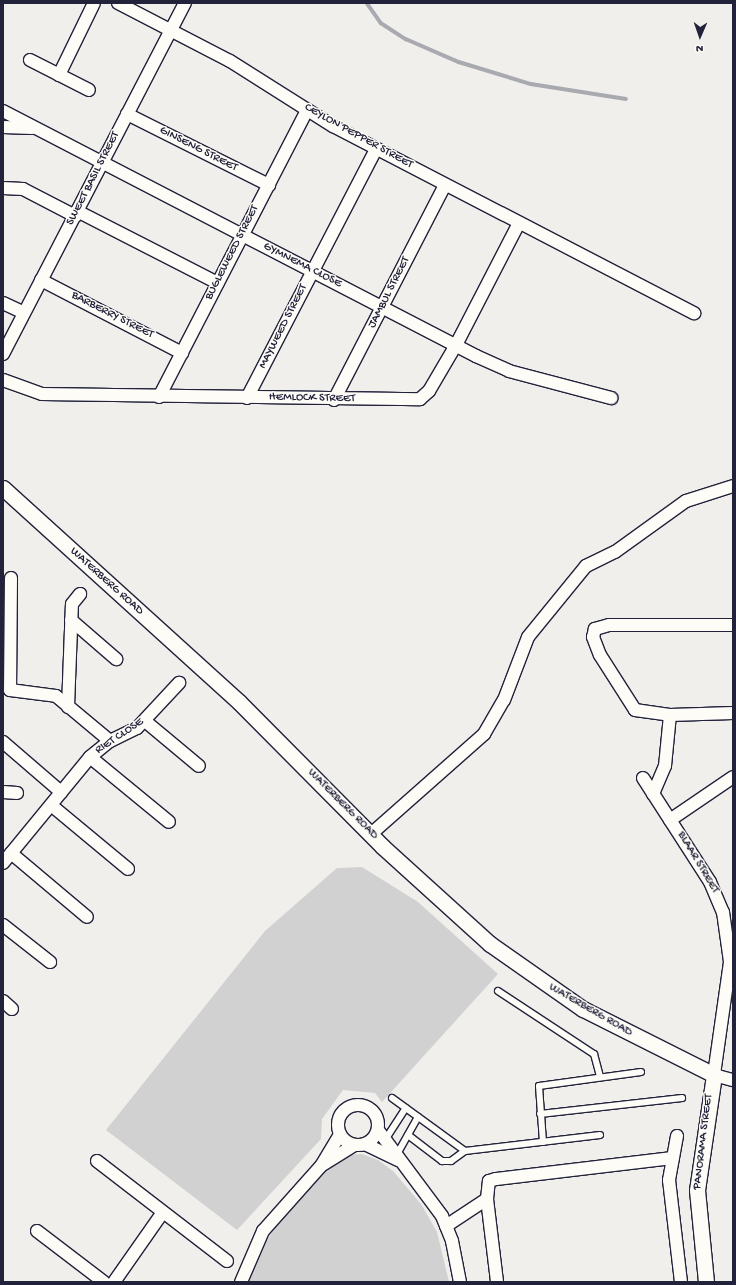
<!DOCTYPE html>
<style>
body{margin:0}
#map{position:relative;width:736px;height:1285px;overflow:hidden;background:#f0efec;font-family:"Gochi Hand",sans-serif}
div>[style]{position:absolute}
.green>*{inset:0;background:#d2d1d1}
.stream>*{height:3.5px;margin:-1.75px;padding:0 1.75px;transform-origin:1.75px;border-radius:1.75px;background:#a9a9b0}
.roads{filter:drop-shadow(1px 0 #22223b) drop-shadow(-1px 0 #22223b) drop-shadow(0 1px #22223b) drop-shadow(0 -1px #22223b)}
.service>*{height:6px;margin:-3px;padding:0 3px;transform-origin:3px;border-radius:3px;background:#fdfcf7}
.minor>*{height:12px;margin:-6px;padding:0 6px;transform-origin:6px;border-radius:6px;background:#fdfcf7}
.minor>.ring{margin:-6px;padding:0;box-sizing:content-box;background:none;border:12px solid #fdfcf7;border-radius:50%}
.tertiary>*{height:15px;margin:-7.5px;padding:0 7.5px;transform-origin:7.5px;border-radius:7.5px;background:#fdfcf7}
span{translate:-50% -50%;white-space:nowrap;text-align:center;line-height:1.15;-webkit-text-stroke:3px #fdfcf7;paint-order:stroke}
.street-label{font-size:12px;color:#22223b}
.frame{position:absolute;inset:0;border:4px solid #22223b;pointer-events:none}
.north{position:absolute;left:680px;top:16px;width:40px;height:40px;-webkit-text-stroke:3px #fdfcf7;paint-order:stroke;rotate:182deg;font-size:11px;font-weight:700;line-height:16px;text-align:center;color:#22223b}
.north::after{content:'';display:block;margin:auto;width:14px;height:18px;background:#22223b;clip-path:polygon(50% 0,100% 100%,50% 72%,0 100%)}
</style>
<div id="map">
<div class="green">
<i style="clip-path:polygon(362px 867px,418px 902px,498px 974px,382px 1102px,375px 1093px,343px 1090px,322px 1119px,321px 1139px,237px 1230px,106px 1130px,265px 931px,337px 868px)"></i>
<i style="clip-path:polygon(362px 1154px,378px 1160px,393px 1171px,421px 1204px,437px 1232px,449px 1282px,248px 1282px,259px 1252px,279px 1222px,326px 1167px,347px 1155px)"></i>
</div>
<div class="stream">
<i style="left:367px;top:3px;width:24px;rotate:55deg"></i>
<i style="left:381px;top:23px;width:30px;rotate:33deg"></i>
<i style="left:406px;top:39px;width:58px;rotate:23.5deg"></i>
<i style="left:459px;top:62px;width:75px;rotate:17deg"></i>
<i style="left:531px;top:84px;width:96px;rotate:9deg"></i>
</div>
<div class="roads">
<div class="service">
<i style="left:498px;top:991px;width:115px;rotate:33.3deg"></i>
<i style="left:594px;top:1054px;width:24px;rotate:75deg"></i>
<i style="left:392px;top:1098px;width:90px;rotate:36deg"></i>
<i style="left:465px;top:1151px;width:136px;rotate:-6.8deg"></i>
<i style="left:540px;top:1114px;width:143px;rotate:-6.4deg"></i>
<i style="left:408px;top:1135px;width:43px;rotate:37.4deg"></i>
<i style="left:442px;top:1161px;width:9px"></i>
<i style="left:451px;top:1161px;width:17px;rotate:-36deg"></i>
<i style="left:385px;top:1140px;width:38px;rotate:-57deg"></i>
<i style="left:543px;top:1142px;width:56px;rotate:-94.1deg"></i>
<i style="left:539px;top:1086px;width:103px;rotate:-7.8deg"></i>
<i style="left:396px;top:1156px;width:45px;rotate:-60.6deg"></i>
</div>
<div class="minor">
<i style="left:118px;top:3px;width:126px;rotate:27.4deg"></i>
<i style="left:230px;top:61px;width:122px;rotate:32.3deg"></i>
<i style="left:333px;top:126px;width:407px;rotate:27.4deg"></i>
<i style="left:30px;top:60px;width:66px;rotate:27deg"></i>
<i style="left:59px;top:75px;width:80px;rotate:-64.1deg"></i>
<i style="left:3px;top:111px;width:533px;rotate:27.38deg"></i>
<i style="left:476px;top:356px;width:36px;rotate:24deg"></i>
<i style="left:509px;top:371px;width:106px;rotate:14.8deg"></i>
<i style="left:127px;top:114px;width:159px;rotate:26.6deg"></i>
<i style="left:3px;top:127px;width:29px;rotate:2deg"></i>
<i style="left:3px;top:188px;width:20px;rotate:3deg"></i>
<i style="left:23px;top:189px;width:59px;rotate:27.4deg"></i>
<i style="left:77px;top:211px;width:158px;rotate:27.1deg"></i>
<i style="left:41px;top:280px;width:159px;rotate:27.4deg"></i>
<i style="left:3px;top:303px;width:23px;rotate:25deg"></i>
<i style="left:3px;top:354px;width:395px;rotate:-62.6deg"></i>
<i style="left:3px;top:380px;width:41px;rotate:19.7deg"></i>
<i style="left:42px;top:394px;width:378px;rotate:0.8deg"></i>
<i style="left:420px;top:399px;width:12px;rotate:-42deg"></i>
<i style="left:429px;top:391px;width:53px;rotate:-59.6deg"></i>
<i style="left:456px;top:345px;width:137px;rotate:-62.7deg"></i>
<i style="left:159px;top:397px;width:323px;rotate:-62.7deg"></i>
<i style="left:247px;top:398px;width:280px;rotate:-62.6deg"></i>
<i style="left:334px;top:400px;width:242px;rotate:-62.7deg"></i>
<i style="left:11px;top:578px;width:112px;rotate:90.5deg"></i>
<i style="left:10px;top:690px;width:46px;rotate:7.4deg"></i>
<i style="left:56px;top:696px;width:70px;rotate:39.8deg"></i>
<i style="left:71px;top:620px;width:60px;rotate:40.9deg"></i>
<i style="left:733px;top:625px;width:124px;rotate:180deg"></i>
<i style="left:609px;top:625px;width:15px;rotate:164deg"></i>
<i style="left:595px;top:629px;width:8px;rotate:104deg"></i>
<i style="left:593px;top:637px;width:19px;rotate:69deg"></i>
<i style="left:600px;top:655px;width:65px;rotate:57.5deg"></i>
<i style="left:635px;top:710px;width:35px;rotate:8deg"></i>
<i style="left:670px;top:715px;width:63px;rotate:-1.8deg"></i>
<i style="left:68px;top:707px;width:103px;rotate:-87.8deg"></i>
<i style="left:72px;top:604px;width:13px;rotate:-51deg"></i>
<i style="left:145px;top:721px;width:70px;rotate:39.8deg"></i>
<i style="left:3px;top:742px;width:77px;rotate:40.8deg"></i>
<i style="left:90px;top:757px;width:102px;rotate:39.4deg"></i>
<i style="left:643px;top:778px;width:124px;rotate:57.2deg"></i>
<i style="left:710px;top:882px;width:33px;rotate:67deg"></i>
<i style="left:723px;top:912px;width:50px;rotate:82deg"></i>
<i style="left:730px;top:962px;width:114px;rotate:98.1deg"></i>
<i style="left:714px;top:1075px;width:20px;rotate:15deg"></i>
<i style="left:3px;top:792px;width:14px;rotate:4deg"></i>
<i style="left:653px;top:794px;width:30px;rotate:-67deg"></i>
<i style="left:665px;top:766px;width:51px;rotate:-84.4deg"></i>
<i style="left:51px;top:805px;width:100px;rotate:39.7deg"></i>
<i style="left:670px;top:820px;width:76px;rotate:-34.3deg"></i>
<i style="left:371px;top:834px;width:151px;rotate:-41.5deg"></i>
<i style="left:484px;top:734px;width:39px;rotate:-60deg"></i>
<i style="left:504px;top:700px;width:67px;rotate:-69.1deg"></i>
<i style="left:528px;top:637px;width:92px;rotate:-50.8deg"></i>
<i style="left:586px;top:566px;width:32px;rotate:-26deg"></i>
<i style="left:615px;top:552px;width:87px;rotate:-35.7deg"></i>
<i style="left:686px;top:501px;width:49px;rotate:-17.7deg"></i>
<i style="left:11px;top:853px;width:99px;rotate:40.1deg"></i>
<i style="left:3px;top:863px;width:137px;rotate:-50.6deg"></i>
<i style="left:90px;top:757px;width:26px;rotate:-39deg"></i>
<i style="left:110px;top:741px;width:30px;rotate:-26deg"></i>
<i style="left:137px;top:728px;width:62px;rotate:-47deg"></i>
<i style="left:3px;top:925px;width:60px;rotate:38.2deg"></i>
<i style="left:3px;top:1001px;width:12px;rotate:42deg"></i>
<i class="ring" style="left:338px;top:1105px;width:28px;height:28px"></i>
<i style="left:378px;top:1130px;width:107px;rotate:53.3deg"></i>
<i style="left:442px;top:1216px;width:27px;rotate:68deg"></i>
<i style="left:452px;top:1241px;width:42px;rotate:79deg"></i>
<i style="left:677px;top:1136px;width:45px;rotate:100.3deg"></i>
<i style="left:669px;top:1180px;width:103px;rotate:83.3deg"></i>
<i style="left:365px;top:1144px;width:37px;rotate:26deg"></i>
<i style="left:97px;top:1161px;width:164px;rotate:37.6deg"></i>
<i style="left:324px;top:1164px;width:36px;rotate:-32deg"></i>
<i style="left:487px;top:1199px;width:18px;rotate:-84deg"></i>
<i style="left:489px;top:1181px;width:7px;rotate:-16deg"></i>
<i style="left:496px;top:1179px;width:178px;rotate:-6.8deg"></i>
<i style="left:446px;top:1226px;width:49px;rotate:-33.4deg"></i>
<i style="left:487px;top:1199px;width:84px;rotate:83.1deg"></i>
<i style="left:37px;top:1231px;width:84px;rotate:37.3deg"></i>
<i style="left:114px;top:1282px;width:85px;rotate:-55deg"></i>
<i style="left:241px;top:1282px;width:56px;rotate:-66.7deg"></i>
<i style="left:263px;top:1231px;width:87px;rotate:-48.3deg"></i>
<i style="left:321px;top:1166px;width:37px;rotate:-59deg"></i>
</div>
<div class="tertiary">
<i style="left:3px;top:488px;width:319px;rotate:42.2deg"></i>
<i style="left:239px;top:702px;width:204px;rotate:45.2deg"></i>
<i style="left:383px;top:847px;width:144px;rotate:42.2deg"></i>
<i style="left:490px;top:944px;width:113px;rotate:35deg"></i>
<i style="left:583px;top:1009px;width:147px;rotate:26.7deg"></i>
<i style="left:714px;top:1075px;width:116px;rotate:98.4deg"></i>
<i style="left:697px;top:1190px;width:92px;rotate:84.4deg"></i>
</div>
</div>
<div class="street-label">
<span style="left:358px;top:137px;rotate:29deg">CEYLON PEPPER STREET</span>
<span style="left:198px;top:150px;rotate:27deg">GINSENG STREET</span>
<span style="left:94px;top:179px;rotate:-63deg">SWEET BASIL STREET</span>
<span style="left:233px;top:253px;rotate:-63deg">BUGLEWEED STREET</span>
<span style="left:302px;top:266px;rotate:27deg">GYMNEMA CLOSE</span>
<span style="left:390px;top:293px;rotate:-63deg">JAMBUL STREET</span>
<span style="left:112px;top:316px;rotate:27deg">BARBERRY STREET</span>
<span style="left:284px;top:327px;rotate:-63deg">MAYWEED STREET</span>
<span style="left:312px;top:399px;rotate:1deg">HEMLOCK STREET</span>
<span style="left:106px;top:582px;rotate:42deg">WATERBERG ROAD</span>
<span style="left:120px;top:737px;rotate:-34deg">RIET CLOSE</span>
<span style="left:342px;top:805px;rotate:45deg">WATERBERG ROAD</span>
<span style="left:697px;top:863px;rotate:59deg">BLAAR STREET</span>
<span style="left:590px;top:1011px;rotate:30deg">WATERBERG ROAD</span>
<span style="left:704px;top:1142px;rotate:-83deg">PANORAMA STREET</span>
</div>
<div class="frame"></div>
<div class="north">N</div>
</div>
